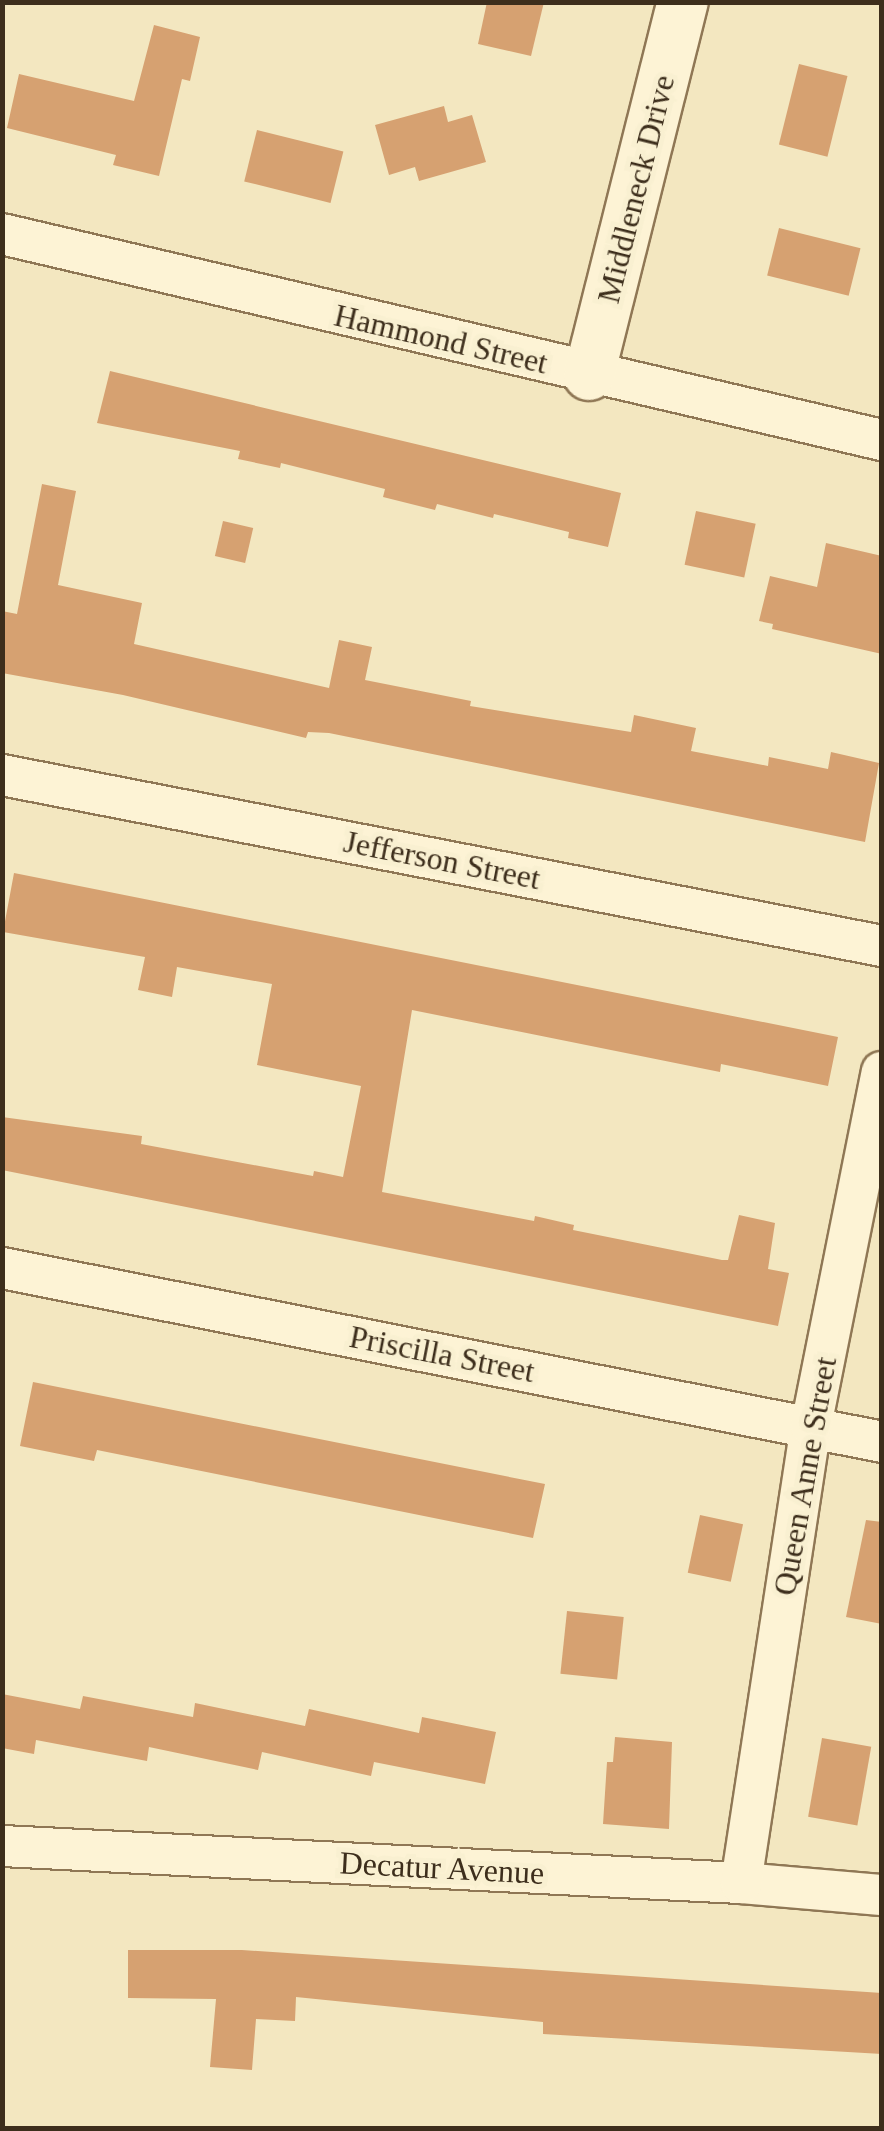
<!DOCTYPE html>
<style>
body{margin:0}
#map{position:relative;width:884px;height:2131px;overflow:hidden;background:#f3e7c0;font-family:"Times New Roman",serif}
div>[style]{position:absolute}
.building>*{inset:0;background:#d6a171;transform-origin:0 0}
.roads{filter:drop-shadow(2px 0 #8f7755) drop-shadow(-2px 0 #8f7755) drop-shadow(0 2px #8f7755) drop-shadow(0 -2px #8f7755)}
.minor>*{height:40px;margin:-20px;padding:0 20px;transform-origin:20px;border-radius:20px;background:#fdf3d5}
.tertiary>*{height:50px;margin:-25px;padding:0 25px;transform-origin:25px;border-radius:25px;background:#fdf3d5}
span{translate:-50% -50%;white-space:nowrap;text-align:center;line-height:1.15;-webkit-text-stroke:10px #f9f0d1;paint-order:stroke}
.street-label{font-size:32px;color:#3d2e1c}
.frame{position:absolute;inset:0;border:5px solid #3d2e1c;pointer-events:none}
</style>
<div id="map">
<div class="building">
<i style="clip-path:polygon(487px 2px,544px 2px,531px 56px,478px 44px)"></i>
<i style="clip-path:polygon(154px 25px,200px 37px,190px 81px,182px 79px,159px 176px,113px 165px,116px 155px,7px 128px,19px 74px,134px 101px)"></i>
<i style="left:799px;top:64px;width:50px;height:83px;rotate:14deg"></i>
<i style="clip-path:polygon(444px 106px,448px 122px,472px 115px,486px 162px,419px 181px,415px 167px,389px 175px,375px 125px)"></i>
<i style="left:257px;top:130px;width:89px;height:53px;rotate:14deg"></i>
<i style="left:779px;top:228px;width:84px;height:49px;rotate:14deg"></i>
<i style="clip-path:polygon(110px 371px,621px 493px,608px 547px,568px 538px,569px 532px,494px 514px,493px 518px,437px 504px,435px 510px,383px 497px,385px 489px,281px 463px,280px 468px,238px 459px,240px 451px,97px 423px)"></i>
<i style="clip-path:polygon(42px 484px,76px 491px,58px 585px,142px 603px,134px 644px,329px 688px,339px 640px,372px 647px,365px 680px,471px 701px,470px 706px,631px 732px,634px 715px,696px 728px,691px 751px,768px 766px,769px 757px,828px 769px,831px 752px,879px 763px,865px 842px,329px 733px,308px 732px,306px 738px,123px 695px,2px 673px,2px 611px,17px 614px)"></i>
<i style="left:696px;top:511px;width:61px;height:55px;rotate:12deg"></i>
<i style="left:223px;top:521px;width:31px;height:36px;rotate:13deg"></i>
<i style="clip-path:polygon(826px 543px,882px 556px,882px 654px,772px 629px,773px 624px,759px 621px,770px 576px,817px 587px)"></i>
<i style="clip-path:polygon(14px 873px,838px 1037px,828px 1086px,721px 1064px,720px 1072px,412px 1010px,382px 1192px,534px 1221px,535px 1216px,574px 1225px,573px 1230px,722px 1260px,728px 1260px,739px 1215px,775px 1223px,768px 1269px,789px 1273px,778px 1326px,2px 1170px,2px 1117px,142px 1136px,141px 1144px,313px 1176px,314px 1171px,343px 1177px,361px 1086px,257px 1065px,272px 984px,177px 967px,172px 997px,138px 990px,145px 957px,3px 932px)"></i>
<i style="clip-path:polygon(33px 1382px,545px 1484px,533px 1538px,97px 1450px,94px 1461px,20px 1446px)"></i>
<i style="left:700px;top:1515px;width:44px;height:59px;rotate:12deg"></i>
<i style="clip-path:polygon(866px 1520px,882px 1522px,882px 1624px,846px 1617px)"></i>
<i style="left:567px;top:1611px;width:57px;height:63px;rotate:6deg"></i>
<i style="clip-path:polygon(2px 1694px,80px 1709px,83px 1696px,193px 1717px,195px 1703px,305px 1726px,309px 1709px,419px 1733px,422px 1717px,496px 1732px,485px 1784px,374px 1762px,371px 1776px,262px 1752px,258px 1770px,149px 1747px,147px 1761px,36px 1740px,34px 1754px,2px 1748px)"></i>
<i style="clip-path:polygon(615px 1737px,672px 1742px,669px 1829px,603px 1824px,607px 1762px,613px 1762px)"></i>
<i style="left:822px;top:1738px;width:50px;height:80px;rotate:10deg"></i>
<i style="clip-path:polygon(128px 1950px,242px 1950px,882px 1993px,882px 2054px,543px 2034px,543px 2022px,296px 1997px,295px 2021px,256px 2019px,252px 2070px,210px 2067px,216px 1999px,128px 1998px)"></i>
</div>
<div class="roads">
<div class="minor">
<i style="left:2px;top:234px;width:904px;rotate:13.18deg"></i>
<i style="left:2px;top:775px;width:896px;rotate:11deg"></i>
<i style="left:2px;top:1268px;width:897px;rotate:11.18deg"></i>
<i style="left:2px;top:1846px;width:740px;rotate:2.87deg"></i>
<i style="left:741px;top:1883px;width:142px;rotate:4.9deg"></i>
<i style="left:741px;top:1883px;width:462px;rotate:-81.3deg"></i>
<i style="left:811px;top:1426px;width:361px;rotate:-78.7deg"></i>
</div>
<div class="tertiary">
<i style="left:589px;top:375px;width:385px;rotate:-75.9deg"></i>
</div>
</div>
<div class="street-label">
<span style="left:636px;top:189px;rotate:-76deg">Middleneck Drive</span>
<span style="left:441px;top:339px;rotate:13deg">Hammond Street</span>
<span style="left:442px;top:860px;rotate:11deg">Jefferson Street</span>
<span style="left:442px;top:1354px;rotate:11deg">Priscilla Street</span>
<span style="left:805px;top:1476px;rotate:-80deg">Queen Anne Street</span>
<span style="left:442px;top:1868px;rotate:3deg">Decatur Avenue</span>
</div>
<div class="frame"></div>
</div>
